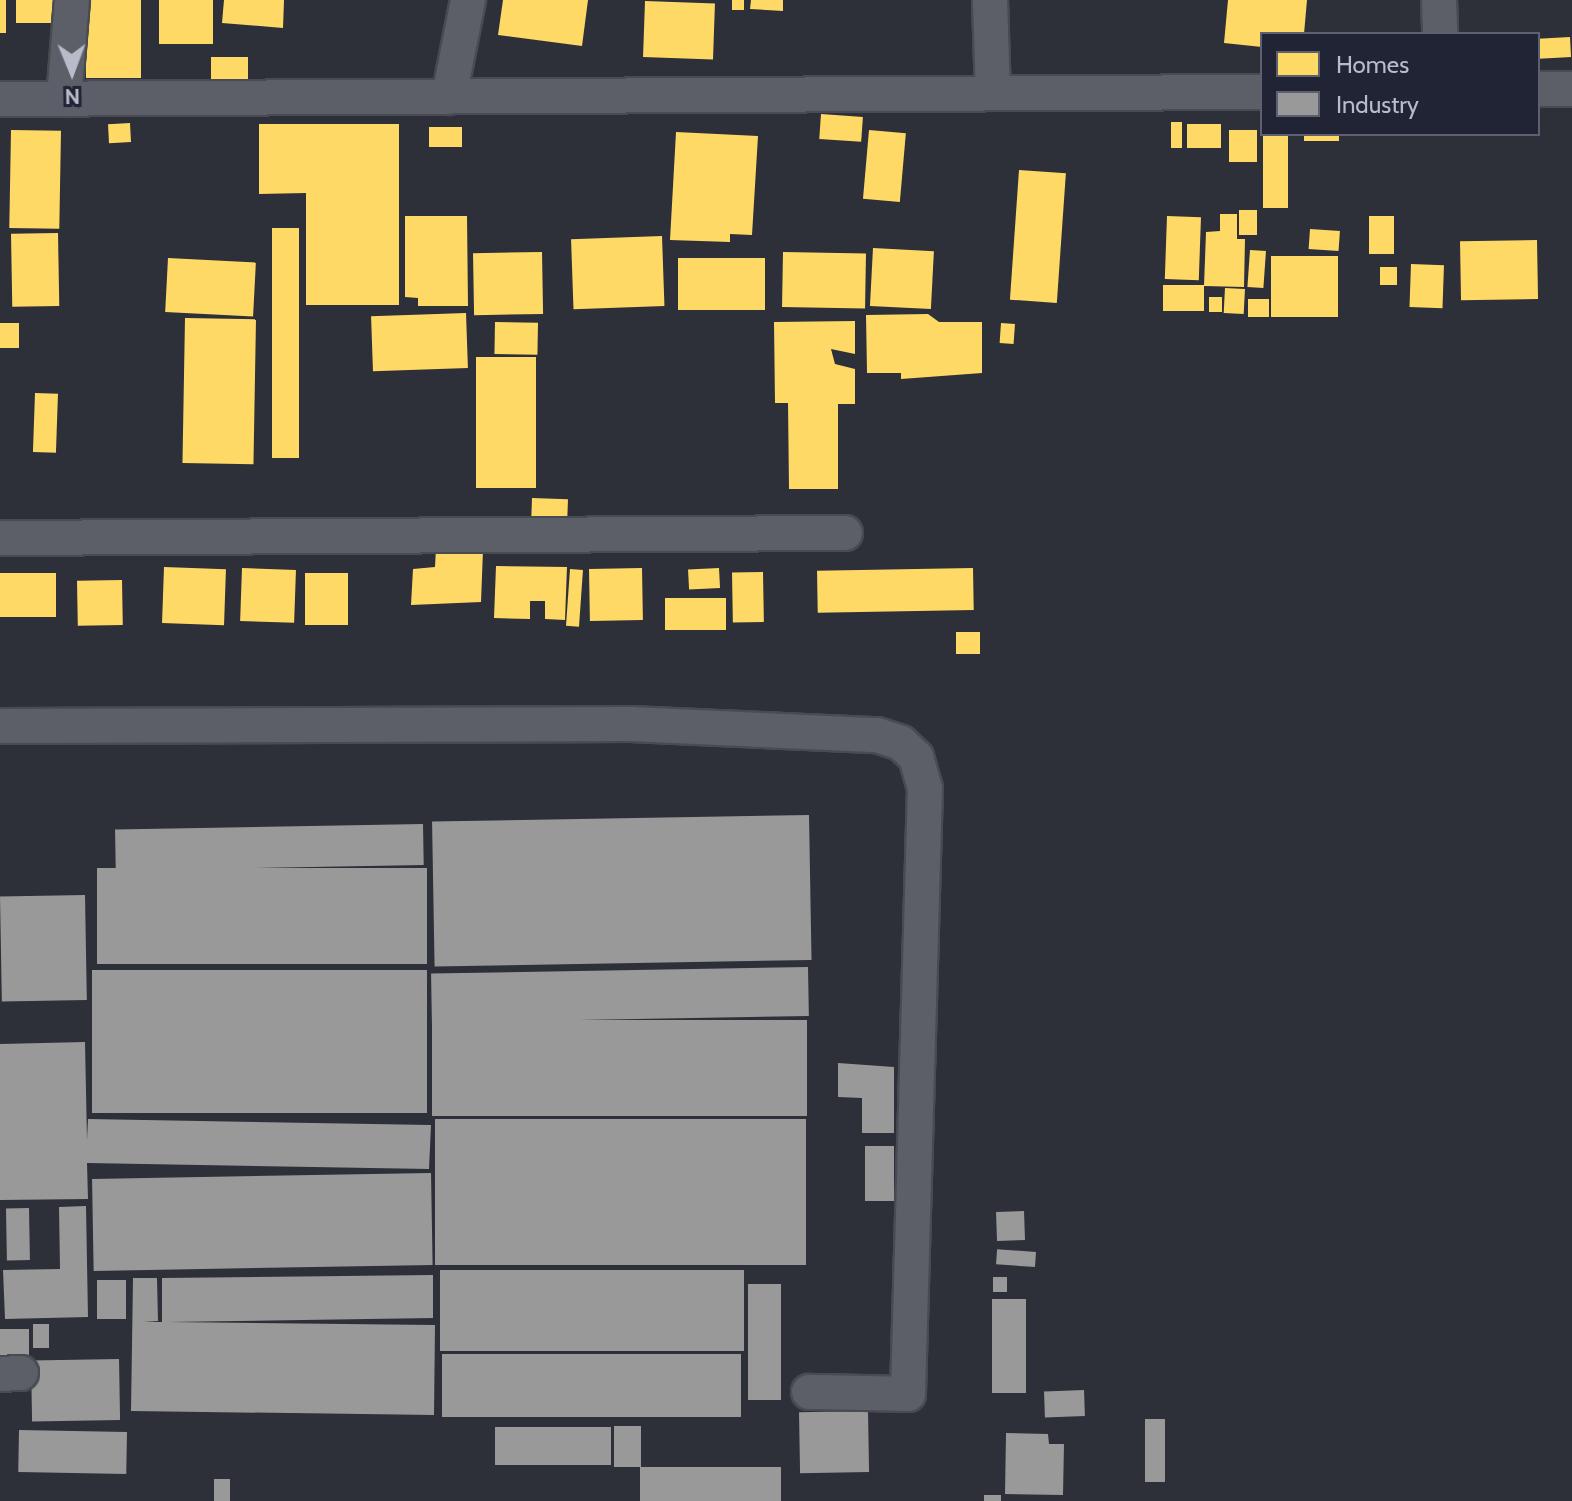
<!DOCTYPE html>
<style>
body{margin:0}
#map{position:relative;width:1572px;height:1501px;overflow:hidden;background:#2d3039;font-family:Cabin,sans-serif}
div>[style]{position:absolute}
.homes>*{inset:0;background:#ffd966;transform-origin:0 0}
.industry>*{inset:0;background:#999;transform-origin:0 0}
.roads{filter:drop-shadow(2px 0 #484b52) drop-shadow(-2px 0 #484b52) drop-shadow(0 2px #484b52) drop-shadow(0 -2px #484b52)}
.street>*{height:34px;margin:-17px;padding:0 17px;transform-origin:17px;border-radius:17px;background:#5d5f68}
span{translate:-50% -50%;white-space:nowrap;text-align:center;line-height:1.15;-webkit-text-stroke:8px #202434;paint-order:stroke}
.legend{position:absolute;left:1260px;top:32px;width:280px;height:104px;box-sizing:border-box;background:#202434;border:2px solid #5d6070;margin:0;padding:10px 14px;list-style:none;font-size:24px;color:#b8bbc9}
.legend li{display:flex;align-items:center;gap:16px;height:40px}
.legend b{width:40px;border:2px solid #5d6070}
.north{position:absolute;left:32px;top:32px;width:80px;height:80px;-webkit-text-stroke:6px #202434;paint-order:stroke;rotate:179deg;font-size:22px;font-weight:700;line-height:32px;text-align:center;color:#b8bbc9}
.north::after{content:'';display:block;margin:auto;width:28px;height:36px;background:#b8bbc9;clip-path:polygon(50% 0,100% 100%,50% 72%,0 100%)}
</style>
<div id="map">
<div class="homes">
<i style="left:0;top:0;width:6px;height:33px"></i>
<i style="left:16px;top:0;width:46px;height:23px"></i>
<i style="left:86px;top:0;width:55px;height:78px"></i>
<i style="left:159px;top:0;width:54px;height:44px"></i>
<i style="clip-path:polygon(224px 0,284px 0,283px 28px,222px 23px)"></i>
<i style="clip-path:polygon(503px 0,588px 0,582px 46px,498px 35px)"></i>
<i style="left:732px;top:0;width:12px;height:10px"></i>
<i style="clip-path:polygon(751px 0,783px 0,783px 11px,750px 9px)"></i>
<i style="clip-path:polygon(1228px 0,1307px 0,1304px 34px,1262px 34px,1262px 47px,1224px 43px)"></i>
<i style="left:645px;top:1px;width:70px;height:56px;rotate:2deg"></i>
<i style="left:1570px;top:37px;width:20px;height:32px;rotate:87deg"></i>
<i style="left:211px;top:57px;width:37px;height:22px"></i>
<i style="left:821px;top:114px;width:42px;height:25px;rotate:4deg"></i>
<i style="left:1171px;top:122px;width:11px;height:26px"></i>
<i style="left:130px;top:123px;width:19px;height:22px;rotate:87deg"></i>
<i style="clip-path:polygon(259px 124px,399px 124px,399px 305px,306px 305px,306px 193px,259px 194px)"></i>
<i style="left:1221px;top:124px;width:24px;height:34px;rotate:90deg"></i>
<i style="left:429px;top:127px;width:33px;height:20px"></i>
<i style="left:11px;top:130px;width:50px;height:98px;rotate:1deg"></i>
<i style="left:869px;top:130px;width:37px;height:69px;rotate:5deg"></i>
<i style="left:1229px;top:130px;width:28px;height:32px"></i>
<i style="clip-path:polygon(676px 132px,758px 136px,752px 235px,730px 234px,730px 242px,670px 240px)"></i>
<i style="left:1263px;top:134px;width:25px;height:74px"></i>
<i style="left:1304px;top:134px;width:35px;height:7px"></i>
<i style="left:1019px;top:170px;width:47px;height:130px;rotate:4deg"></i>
<i style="left:1239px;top:210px;width:18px;height:25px"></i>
<i style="clip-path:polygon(1220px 214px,1237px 214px,1237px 239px,1245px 239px,1244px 287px,1204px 286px,1206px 232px,1220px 231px)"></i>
<i style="clip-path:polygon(405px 216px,467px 216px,468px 306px,418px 306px,418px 298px,405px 297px)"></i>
<i style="left:1167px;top:216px;width:34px;height:63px;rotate:2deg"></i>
<i style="left:1369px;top:216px;width:25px;height:38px"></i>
<i style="left:272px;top:228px;width:27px;height:230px"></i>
<i style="left:1310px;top:229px;width:30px;height:20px;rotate:4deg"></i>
<i style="left:58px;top:233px;width:73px;height:47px;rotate:89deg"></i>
<i style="left:662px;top:236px;width:70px;height:91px;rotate:88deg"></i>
<i style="left:1537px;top:240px;width:59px;height:77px;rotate:89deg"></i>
<i style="left:873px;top:248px;width:61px;height:58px;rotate:3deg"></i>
<i style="left:1250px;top:250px;width:16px;height:37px;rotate:4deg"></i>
<i style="left:542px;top:252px;width:62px;height:69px;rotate:89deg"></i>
<i style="left:783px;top:252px;width:83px;height:55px;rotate:1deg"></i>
<i style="left:1271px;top:256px;width:67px;height:61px"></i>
<i style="left:168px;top:258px;width:88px;height:54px;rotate:3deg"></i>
<i style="left:678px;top:258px;width:87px;height:52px"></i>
<i style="left:1411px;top:264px;width:33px;height:43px;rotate:2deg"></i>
<i style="left:1380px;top:267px;width:17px;height:18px"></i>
<i style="left:1204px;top:285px;width:26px;height:41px;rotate:90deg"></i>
<i style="left:1225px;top:288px;width:20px;height:25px;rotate:3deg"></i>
<i style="left:1209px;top:297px;width:13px;height:15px"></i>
<i style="left:1269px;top:299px;width:18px;height:21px;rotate:90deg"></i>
<i style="left:466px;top:313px;width:55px;height:95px;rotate:88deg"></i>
<i style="clip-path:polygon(928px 314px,939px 322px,982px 322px,982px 373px,901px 379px,901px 373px,867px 373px,866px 315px)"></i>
<i style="left:185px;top:318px;width:71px;height:145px;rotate:1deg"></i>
<i style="clip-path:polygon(855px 321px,855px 354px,831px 349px,835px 364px,855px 369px,855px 404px,838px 404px,838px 489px,789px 489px,788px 403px,775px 403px,774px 322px)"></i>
<i style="left:495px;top:322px;width:43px;height:32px;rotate:1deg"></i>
<i style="left:0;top:323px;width:19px;height:25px"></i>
<i style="left:1001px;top:323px;width:14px;height:20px;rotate:4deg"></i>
<i style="left:476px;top:357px;width:60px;height:131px"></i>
<i style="left:35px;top:393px;width:23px;height:59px;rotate:2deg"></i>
<i style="left:532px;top:498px;width:36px;height:26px;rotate:2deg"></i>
<i style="clip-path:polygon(436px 548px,483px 550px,481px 602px,411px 605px,413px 569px,435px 567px)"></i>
<i style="clip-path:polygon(496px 566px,567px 567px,565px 620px,545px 619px,545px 601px,530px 601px,530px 619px,494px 618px)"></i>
<i style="left:164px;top:567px;width:62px;height:56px;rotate:2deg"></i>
<i style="left:242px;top:568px;width:54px;height:53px;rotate:2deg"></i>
<i style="left:642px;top:568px;width:52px;height:53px;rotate:89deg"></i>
<i style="left:719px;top:568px;width:20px;height:31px;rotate:87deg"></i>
<i style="left:973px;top:568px;width:42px;height:156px;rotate:89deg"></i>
<i style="left:570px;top:569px;width:13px;height:57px;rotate:4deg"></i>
<i style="left:763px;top:572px;width:50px;height:31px;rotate:89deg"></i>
<i style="left:0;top:573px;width:56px;height:44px"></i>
<i style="left:305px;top:573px;width:43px;height:52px"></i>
<i style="left:122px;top:580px;width:45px;height:45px;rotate:89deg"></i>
<i style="left:665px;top:598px;width:61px;height:32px"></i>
<i style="left:956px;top:632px;width:24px;height:22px"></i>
</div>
<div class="industry">
<i style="left:809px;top:815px;width:145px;height:377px;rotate:89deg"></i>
<i style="left:423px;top:824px;width:41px;height:308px;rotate:89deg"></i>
<i style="left:97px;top:868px;width:330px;height:96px"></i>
<i style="left:85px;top:895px;width:105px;height:85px;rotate:89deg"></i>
<i style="left:808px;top:967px;width:49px;height:377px;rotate:89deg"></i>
<i style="left:92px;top:970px;width:335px;height:143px"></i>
<i style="left:807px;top:1020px;width:96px;height:375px;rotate:90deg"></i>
<i style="clip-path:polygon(85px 1042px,87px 1140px,88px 1119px,431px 1125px,429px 1169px,87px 1163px,88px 1199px,0 1200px,0 1044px)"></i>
<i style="clip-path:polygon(838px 1063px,894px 1067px,894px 1133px,862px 1133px,862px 1098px,838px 1097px)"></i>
<i style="left:806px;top:1119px;width:146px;height:371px;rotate:90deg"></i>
<i style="left:865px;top:1146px;width:29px;height:55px"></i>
<i style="left:431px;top:1173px;width:92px;height:339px;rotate:89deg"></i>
<i style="clip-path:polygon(86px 1206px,88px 1317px,5px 1319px,3px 1270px,60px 1269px,59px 1207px)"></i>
<i style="left:29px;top:1208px;width:52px;height:23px;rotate:89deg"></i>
<i style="left:1024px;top:1211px;width:29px;height:28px;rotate:88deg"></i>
<i style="left:1036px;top:1252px;width:15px;height:39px;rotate:94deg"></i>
<i style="left:440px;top:1270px;width:304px;height:81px"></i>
<i style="clip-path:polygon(433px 1275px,433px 1318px,167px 1322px,435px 1325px,434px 1415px,131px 1411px,133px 1278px,157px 1278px,158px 1321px,144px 1322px,162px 1322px,162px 1278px)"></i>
<i style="left:993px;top:1277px;width:14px;height:15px"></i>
<i style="left:97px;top:1280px;width:29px;height:39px"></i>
<i style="left:748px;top:1284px;width:33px;height:116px"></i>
<i style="left:992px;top:1299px;width:34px;height:94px"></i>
<i style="left:33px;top:1324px;width:16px;height:24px"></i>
<i style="left:0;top:1329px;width:29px;height:36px"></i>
<i style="left:442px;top:1354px;width:299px;height:63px"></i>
<i style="left:119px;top:1359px;width:61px;height:88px;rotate:89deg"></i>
<i style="left:1084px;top:1390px;width:26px;height:40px;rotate:88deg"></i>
<i style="left:868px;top:1411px;width:61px;height:69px;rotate:89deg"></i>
<i style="left:1165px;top:1419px;width:63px;height:20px;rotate:90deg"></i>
<i style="left:614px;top:1426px;width:27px;height:41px"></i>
<i style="left:495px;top:1427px;width:116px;height:38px"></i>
<i style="left:19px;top:1430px;width:108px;height:42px;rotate:1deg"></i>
<i style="clip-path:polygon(1006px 1433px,1048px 1434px,1049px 1444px,1064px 1444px,1063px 1495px,1005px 1494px)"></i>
<i style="left:781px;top:1467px;width:34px;height:141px;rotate:90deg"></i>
<i style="left:214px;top:1479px;width:16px;height:22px"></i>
<i style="left:984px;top:1495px;width:17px;height:6px"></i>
</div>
<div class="roads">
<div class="street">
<i style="left:990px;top:0;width:93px;rotate:88.2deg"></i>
<i style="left:1439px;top:0;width:34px;rotate:88deg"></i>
<i style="left:1538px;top:89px;width:34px"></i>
<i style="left:449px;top:97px;width:99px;rotate:-78.9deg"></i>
<i style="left:0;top:99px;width:1262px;rotate:-0.32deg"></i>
<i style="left:64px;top:99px;width:99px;rotate:-85.4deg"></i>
<i style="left:0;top:538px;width:845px;rotate:-0.34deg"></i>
<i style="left:0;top:726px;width:631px;rotate:-0.18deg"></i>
<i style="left:631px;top:724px;width:246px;rotate:2.6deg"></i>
<i style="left:877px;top:735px;width:25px;rotate:18deg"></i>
<i style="left:901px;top:743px;width:21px;rotate:43deg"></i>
<i style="left:916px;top:757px;width:32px;rotate:74deg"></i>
<i style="left:925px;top:788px;width:606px;rotate:91.61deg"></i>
<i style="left:908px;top:1394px;width:99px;rotate:-178.8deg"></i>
<i style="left:0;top:1374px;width:21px;rotate:-3deg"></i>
</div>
</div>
<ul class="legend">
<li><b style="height:22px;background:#ffd966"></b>Homes</li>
<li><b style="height:22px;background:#999"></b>Industry</li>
</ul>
<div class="north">N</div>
</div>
